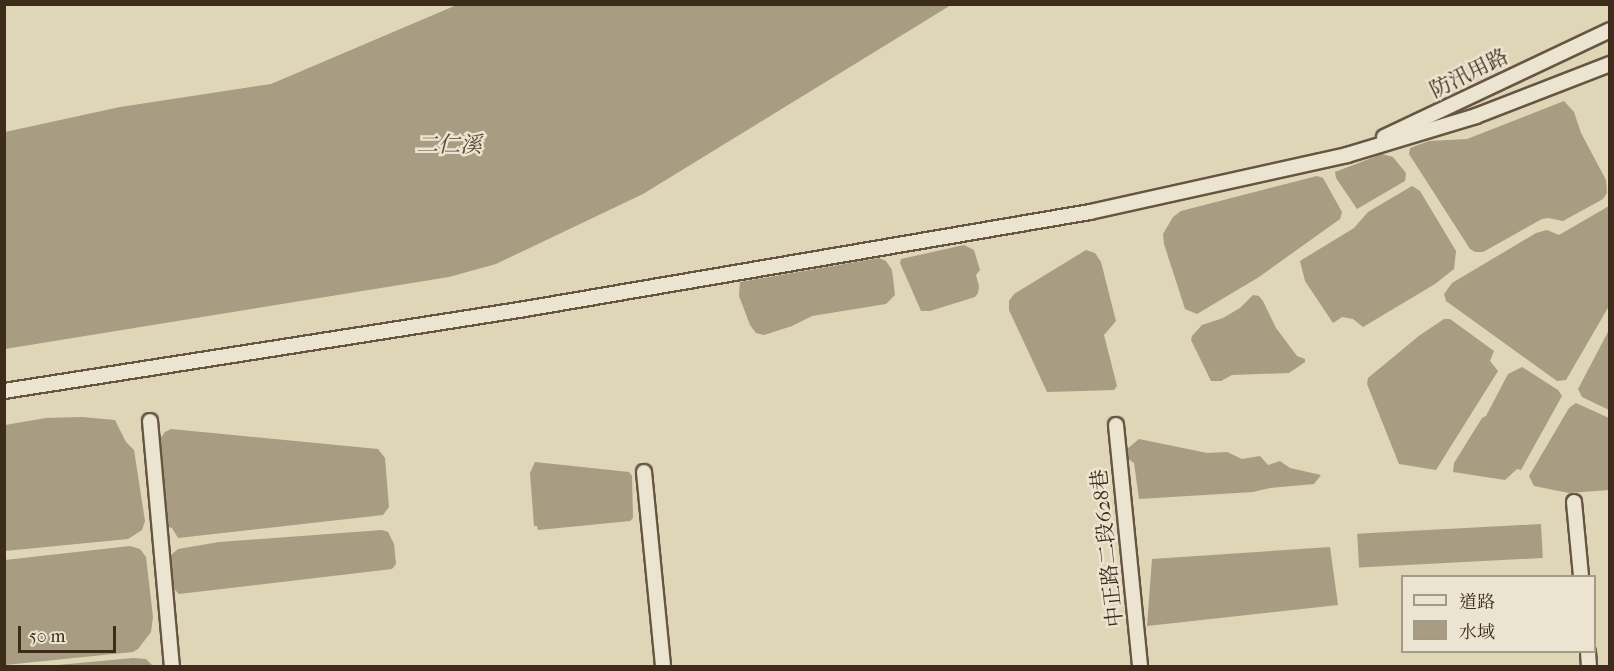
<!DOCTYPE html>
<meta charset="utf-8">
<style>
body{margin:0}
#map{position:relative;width:1614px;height:671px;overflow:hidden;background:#dfd5b7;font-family:"IM FELL French Canon","Noto Serif TC",serif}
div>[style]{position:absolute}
.water>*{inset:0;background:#a89c82;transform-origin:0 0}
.roads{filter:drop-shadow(2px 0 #665641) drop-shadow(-2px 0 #665641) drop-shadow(0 2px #665641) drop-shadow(0 -2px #665641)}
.minor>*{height:14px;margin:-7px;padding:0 7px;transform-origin:7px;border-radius:7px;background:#eae4d0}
span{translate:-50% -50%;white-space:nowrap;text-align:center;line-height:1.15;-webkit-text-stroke:5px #eae4d0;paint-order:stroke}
.street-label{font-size:21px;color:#3d2c1a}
.water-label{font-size:22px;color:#584834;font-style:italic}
.frame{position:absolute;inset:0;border:6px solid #3d2c1a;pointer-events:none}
.legend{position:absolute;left:1401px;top:575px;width:195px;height:78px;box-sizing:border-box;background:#eae4d0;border:2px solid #a59a87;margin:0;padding:8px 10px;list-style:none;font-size:18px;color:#3d2c1a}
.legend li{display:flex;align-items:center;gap:12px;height:30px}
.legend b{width:30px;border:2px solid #a59a87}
.scale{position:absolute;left:18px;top:626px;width:98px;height:27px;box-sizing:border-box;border:3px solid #3d2c1a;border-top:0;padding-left:8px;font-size:18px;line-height:21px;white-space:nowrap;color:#3d2c1a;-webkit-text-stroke:4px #eae4d0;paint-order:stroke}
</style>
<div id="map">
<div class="water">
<i style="clip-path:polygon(459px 4px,951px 5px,643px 194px,496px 264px,449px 277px,5px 349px,5px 132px,120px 107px,271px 84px)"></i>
<i style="clip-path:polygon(1564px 101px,1574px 112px,1581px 133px,1606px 180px,1607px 193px,1603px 199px,1563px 221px,1548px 218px,1542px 219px,1483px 252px,1475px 252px,1470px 249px,1409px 154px,1410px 148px,1429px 141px,1467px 139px)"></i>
<i style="clip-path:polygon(1382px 154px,1393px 157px,1406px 173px,1405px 181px,1357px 209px,1336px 178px,1335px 172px)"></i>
<i style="clip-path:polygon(1317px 176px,1323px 178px,1342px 212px,1340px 219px,1259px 277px,1197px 314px,1185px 309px,1164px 244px,1163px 234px,1173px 217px,1181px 211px)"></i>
<i style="clip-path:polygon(1412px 186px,1420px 191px,1456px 251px,1454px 269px,1435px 284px,1363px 327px,1353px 319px,1342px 317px,1333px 323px,1305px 281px,1300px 261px,1354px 228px,1368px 212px)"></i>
<i style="clip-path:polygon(1609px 206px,1609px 306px,1566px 380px,1557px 381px,1446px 301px,1444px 294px,1452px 283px,1536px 233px,1547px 230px,1559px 235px)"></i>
<i style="clip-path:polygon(964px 245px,974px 250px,980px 270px,976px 275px,979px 286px,978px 293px,975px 297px,930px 311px,921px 311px,900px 263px,901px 259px)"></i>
<i style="clip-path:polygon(1086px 250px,1095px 253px,1101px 262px,1116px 321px,1104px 335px,1117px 386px,1114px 390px,1047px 392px,1009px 310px,1009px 301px,1014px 294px)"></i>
<i style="clip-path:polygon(879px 258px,886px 261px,892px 270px,895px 295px,886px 304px,812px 316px,792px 326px,764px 335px,756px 333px,750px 325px,739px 296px,740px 282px)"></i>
<i style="clip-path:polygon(1253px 295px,1259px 296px,1263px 301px,1276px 328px,1297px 356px,1305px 359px,1305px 362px,1289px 373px,1232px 375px,1221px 381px,1211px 381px,1191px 340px,1192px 336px,1202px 325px,1223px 318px,1240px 308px)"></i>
<i style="clip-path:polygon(1444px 319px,1450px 319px,1494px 351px,1490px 361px,1498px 371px,1436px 470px,1399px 464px,1367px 384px,1368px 378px,1420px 335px)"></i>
<i style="clip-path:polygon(1609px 330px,1609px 410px,1582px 397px,1578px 389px)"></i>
<i style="clip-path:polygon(1522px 367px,1558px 390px,1562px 396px,1521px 470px,1517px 469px,1505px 480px,1453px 472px,1454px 463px,1482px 418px,1486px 416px,1508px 374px)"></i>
<i style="clip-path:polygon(1576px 403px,1609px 418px,1609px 490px,1569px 493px,1534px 486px,1529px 476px,1569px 408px)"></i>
<i style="clip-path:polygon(82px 417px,115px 420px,126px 442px,134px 450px,145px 521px,142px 530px,128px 539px,5px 551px,5px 425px,46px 418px)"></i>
<i style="clip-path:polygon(171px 429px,378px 449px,385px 458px,389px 507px,383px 515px,178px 538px,172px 528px,165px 526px,157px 443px,165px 432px)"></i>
<i style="clip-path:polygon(1139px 439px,1207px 453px,1227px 452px,1242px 459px,1260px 456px,1268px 465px,1280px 461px,1290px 468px,1321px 475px,1314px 484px,1270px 488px,1253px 492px,1139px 499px,1134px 463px,1127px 458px,1127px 449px)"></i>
<i style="clip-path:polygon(535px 462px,629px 472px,632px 476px,633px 518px,630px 521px,538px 530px,537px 526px,534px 526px,530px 473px)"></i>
<i style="left:1541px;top:524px;width:34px;height:184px;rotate:87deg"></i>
<i style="clip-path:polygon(382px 530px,388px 532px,394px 544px,396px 564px,392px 569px,179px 594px,172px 587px,171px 555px,178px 549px,219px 542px)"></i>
<i style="clip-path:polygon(130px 546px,140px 549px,146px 557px,153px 617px,151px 632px,138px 649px,133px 652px,5px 665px,5px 560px)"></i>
<i style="clip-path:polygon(1330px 547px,1338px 605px,1147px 626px,1152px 559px)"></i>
<i style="clip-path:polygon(133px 658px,146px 659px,153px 666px,47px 666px)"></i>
</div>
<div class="roads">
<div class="minor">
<i style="left:1384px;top:137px;width:250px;rotate:-25.3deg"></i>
<i style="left:4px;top:391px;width:527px;rotate:-8.94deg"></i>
<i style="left:525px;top:309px;width:573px;rotate:-9.74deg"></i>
<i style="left:1090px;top:212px;width:263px;rotate:-12.5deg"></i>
<i style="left:1347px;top:155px;width:135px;rotate:-16.8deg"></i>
<i style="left:1476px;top:116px;width:144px;rotate:-21.2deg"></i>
<i style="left:150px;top:421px;width:246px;rotate:84.9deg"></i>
<i style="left:1116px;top:425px;width:242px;rotate:84.3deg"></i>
<i style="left:644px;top:472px;width:195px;rotate:84.4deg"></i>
<i style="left:1574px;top:502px;width:74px;rotate:84.6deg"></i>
<i style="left:1588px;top:652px;width:14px;rotate:86deg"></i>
</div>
</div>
<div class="street-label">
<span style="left:1469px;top:73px;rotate:-26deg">防汛用路</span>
<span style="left:1107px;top:548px;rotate:-96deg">中正路二段628巷</span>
</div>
<div class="water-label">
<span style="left:449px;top:146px">二仁溪</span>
</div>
<div class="frame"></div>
<ul class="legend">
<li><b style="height:8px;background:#eae4d0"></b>道路</li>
<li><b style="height:16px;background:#a89c82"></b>水域</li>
</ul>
<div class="scale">50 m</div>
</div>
